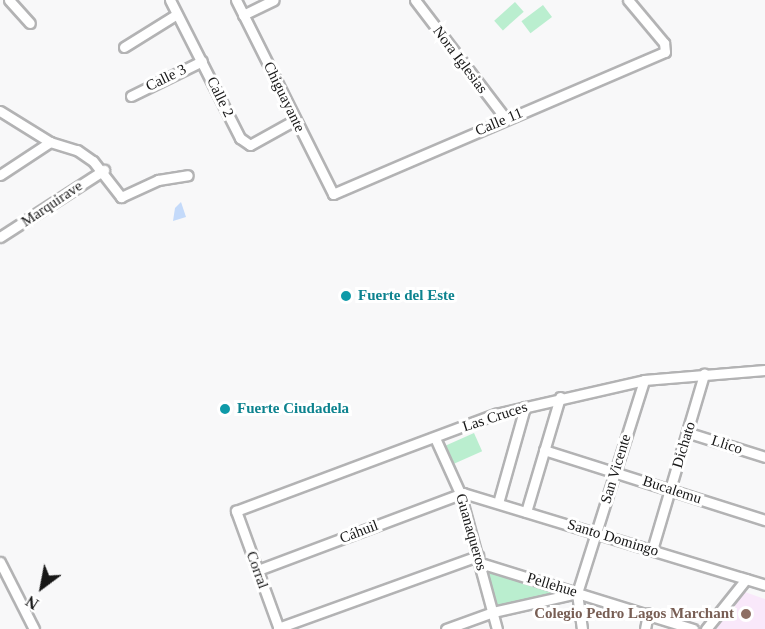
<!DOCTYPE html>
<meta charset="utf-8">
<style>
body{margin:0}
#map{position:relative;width:765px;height:629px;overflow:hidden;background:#f8f8f9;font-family:"Times New Roman",serif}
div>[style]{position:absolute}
.education>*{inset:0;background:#f9e8fa}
.green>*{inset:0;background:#baeecf;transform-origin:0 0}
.water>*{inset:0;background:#c4dafa}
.roads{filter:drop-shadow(2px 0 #b3b3b4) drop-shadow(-2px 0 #b3b3b4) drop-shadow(0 2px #b3b3b4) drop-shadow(0 -2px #b3b3b4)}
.minor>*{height:9px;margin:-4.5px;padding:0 4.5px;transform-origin:4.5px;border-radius:4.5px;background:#fff}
.dots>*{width:16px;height:16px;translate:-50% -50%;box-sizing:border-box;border:3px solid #fff;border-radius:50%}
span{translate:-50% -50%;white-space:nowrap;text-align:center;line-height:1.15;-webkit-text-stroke:6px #fff;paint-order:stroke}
.street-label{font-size:15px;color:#171717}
.culture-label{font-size:15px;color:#0d838f;font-weight:700}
.left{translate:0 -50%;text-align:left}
.education-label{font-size:15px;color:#785e54;font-weight:700}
.right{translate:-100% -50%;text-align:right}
.north{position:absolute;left:12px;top:557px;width:60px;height:60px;-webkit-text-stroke:4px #fff;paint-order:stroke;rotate:212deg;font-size:16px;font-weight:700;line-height:24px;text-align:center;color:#171717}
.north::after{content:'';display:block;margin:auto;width:21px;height:27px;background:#171717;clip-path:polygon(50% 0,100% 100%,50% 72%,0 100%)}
</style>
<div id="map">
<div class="education">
<i style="clip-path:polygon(745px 592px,765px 599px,765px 629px,714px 629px)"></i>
</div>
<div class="green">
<i style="left:515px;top:2px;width:13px;height:28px;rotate:48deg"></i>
<i style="left:543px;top:5px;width:15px;height:27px;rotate:53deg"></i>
<i style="left:474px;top:433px;width:20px;height:32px;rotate:66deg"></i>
<i style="clip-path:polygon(485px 567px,563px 592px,496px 608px)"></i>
</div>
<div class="water">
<i style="clip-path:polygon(181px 202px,186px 217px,173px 221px,175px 208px)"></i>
</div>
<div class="roads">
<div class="minor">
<i style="left:9px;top:0;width:31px;rotate:48deg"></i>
<i style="left:170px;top:0;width:155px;rotate:63.1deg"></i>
<i style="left:240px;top:138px;width:12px;rotate:35deg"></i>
<i style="left:250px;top:145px;width:51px;rotate:-29.1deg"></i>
<i style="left:236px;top:0;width:217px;rotate:63.4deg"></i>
<i style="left:333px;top:194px;width:361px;rotate:-23.2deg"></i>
<i style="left:665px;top:52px;width:9px;rotate:-96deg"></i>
<i style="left:664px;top:43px;width:56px;rotate:-129.9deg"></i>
<i style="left:415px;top:0;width:150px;rotate:52.6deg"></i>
<i style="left:243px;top:15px;width:34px;rotate:-26deg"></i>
<i style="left:124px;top:47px;width:62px;rotate:-31.9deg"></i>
<i style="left:131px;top:96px;width:79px;rotate:-26.2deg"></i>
<i style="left:0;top:111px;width:59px;rotate:31.8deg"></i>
<i style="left:50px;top:142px;width:28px;rotate:17deg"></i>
<i style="left:77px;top:150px;width:19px;rotate:35deg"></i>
<i style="left:93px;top:161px;width:46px;rotate:52.1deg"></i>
<i style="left:121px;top:197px;width:41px;rotate:-24.7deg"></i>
<i style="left:158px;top:180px;width:30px;rotate:-9deg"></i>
<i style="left:0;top:175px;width:60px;rotate:-33.4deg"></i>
<i style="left:0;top:237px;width:124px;rotate:-32.8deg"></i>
<i style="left:689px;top:433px;width:80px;rotate:17.5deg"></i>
<i style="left:435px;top:438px;width:60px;rotate:65.6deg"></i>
<i style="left:460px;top:493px;width:141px;rotate:74.8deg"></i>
<i style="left:544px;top:450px;width:232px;rotate:17.6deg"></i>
<i style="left:498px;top:503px;width:100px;rotate:-74.3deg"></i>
<i style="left:526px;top:512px;width:120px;rotate:-73.5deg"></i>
<i style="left:652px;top:550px;width:184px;rotate:-73.5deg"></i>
<i style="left:0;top:562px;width:75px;rotate:63.1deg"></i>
<i style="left:480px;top:563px;width:223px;rotate:17.2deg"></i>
<i style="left:258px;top:570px;width:219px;rotate:-20.6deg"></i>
<i style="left:463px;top:493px;width:316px;rotate:16.9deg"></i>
<i style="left:278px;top:628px;width:213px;rotate:-19.8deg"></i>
<i style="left:279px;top:629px;width:126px;rotate:-110deg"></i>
<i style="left:236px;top:511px;width:278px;rotate:-20.5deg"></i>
<i style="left:496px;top:414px;width:152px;rotate:-12.9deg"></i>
<i style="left:644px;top:380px;width:121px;rotate:-4.7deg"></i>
<i style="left:446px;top:629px;width:50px;rotate:-19.9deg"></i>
<i style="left:493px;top:612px;width:86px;rotate:-12.7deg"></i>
<i style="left:582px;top:629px;width:36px;rotate:-98deg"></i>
<i style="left:577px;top:593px;width:223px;rotate:-72.5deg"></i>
<i style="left:645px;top:629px;width:16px;rotate:-79deg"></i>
<i style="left:706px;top:629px;width:64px;rotate:-51.3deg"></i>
</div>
</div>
<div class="dots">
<i style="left:346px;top:296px;background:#0f9aa8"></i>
<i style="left:225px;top:409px;background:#0f9aa8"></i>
<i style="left:746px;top:614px;background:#8d6e63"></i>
</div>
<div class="street-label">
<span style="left:460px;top:60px;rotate:53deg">Nora Iglesias</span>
<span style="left:166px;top:78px;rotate:-26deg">Calle 3</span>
<span style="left:220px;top:97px;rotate:64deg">Calle 2</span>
<span style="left:284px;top:97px;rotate:64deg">Chiguayante</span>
<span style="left:499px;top:122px;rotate:-23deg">Calle 11</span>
<span style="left:52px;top:204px;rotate:-34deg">Marquirave</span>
<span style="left:495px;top:417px;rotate:-18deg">Las Cruces</span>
<span style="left:684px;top:445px;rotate:-73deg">Dichato</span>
<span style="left:727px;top:445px;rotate:18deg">Llico</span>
<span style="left:616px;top:469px;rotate:-73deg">San Vicente</span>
<span style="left:672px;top:490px;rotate:18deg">Bucalemu</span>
<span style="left:359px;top:532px;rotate:-21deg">Cáhuil</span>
<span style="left:471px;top:532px;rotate:74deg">Guanaqueros</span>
<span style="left:613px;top:538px;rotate:17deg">Santo Domingo</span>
<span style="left:257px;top:570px;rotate:70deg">Corral</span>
<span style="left:552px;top:585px;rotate:17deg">Pellehue</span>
</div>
<div class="culture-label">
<span class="left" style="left:358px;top:296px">Fuerte del Este</span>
<span class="left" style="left:237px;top:409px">Fuerte Ciudadela</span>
</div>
<div class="education-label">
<span class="right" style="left:734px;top:614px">Colegio Pedro Lagos Marchant</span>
</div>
<div class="north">N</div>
</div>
